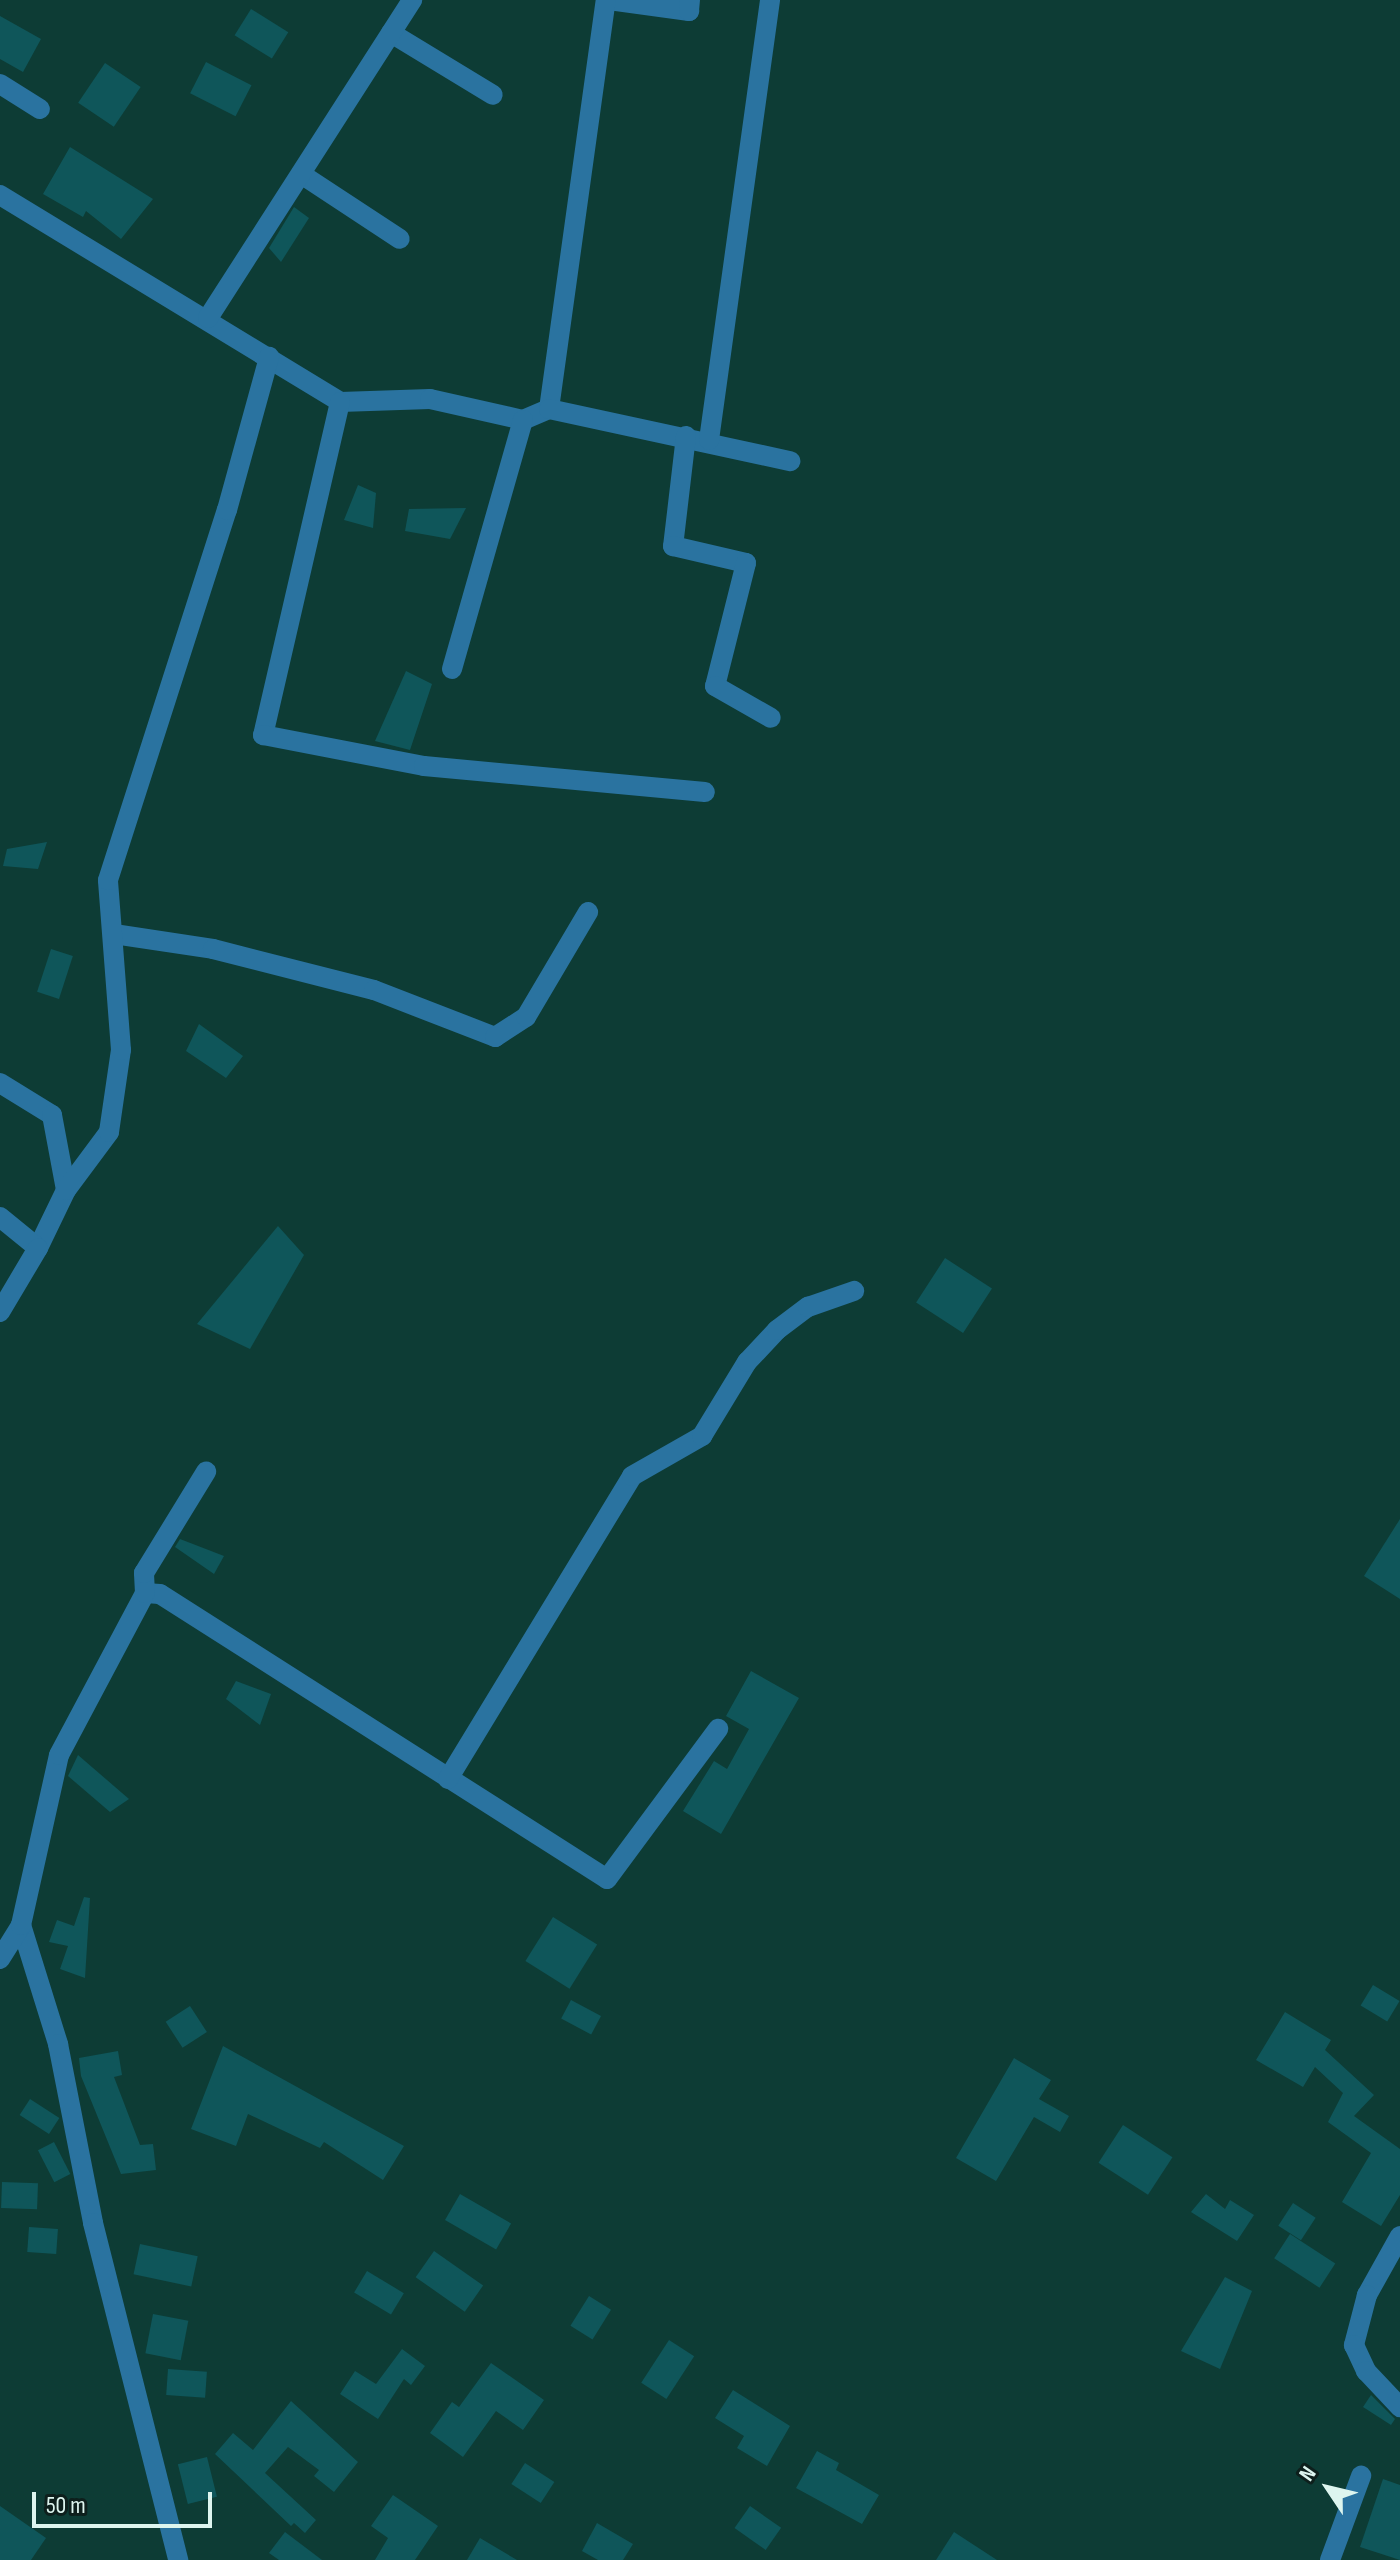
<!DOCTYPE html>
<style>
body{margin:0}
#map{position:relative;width:1400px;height:2560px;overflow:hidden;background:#0d3c35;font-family:"Sofia Sans Condensed",sans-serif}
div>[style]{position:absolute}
.building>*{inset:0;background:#0f565a;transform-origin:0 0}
.minor>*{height:20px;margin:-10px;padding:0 10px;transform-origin:10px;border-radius:10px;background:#2a73a0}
span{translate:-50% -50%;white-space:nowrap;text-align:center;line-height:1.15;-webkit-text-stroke:6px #0d1f1c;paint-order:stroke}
.north{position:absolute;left:1288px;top:2448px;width:80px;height:80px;-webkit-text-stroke:6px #0d1f1c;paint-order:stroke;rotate:305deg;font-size:22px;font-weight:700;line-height:32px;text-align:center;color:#ddf5ef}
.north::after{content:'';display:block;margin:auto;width:28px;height:36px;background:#ddf5ef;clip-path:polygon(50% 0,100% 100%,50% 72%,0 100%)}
.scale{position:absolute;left:32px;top:2492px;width:180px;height:36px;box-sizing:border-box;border:4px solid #ddf5ef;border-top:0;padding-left:10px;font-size:24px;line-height:28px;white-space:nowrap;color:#ddf5ef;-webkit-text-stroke:6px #0d1f1c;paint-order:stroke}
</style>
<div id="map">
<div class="building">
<i style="left:251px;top:9px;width:44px;height:31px;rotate:32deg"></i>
<i style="clip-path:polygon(0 16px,41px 39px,23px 72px,0 59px)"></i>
<i style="left:206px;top:62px;width:51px;height:35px;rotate:27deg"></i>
<i style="left:105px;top:63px;width:43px;height:48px;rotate:34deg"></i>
<i style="clip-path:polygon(70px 147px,153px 199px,121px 239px,86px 211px,83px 217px,43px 194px)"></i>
<i style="clip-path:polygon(294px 207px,309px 218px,281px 262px,269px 248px)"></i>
<i style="clip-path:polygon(358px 485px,376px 493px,373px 528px,344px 520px)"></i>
<i style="clip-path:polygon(466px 508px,450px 539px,405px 531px,409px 509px)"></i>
<i style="clip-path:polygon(406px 671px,432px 684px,410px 750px,375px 741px)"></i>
<i style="clip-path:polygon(47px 842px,38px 869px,3px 866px,7px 849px)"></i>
<i style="left:51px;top:949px;width:23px;height:45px;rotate:18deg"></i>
<i style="clip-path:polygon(199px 1024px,243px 1056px,226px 1078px,186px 1051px)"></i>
<i style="clip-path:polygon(278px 1226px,304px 1255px,250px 1349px,197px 1324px)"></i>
<i style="left:945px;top:1258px;width:56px;height:53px;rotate:33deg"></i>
<i style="clip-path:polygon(1400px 1519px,1400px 1599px,1364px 1576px)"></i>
<i style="clip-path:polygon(180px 1539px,224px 1556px,214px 1574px,175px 1547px)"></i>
<i style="clip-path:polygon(751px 1671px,799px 1698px,721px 1834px,683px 1811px,714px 1761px,727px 1769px,749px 1729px,726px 1716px)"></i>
<i style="clip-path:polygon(236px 1681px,271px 1694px,260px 1725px,226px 1699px)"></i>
<i style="clip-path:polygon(78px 1755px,129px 1799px,110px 1812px,68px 1776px)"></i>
<i style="clip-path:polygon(84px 1897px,90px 1898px,85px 1978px,60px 1969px,68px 1946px,49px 1942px,57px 1920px,74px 1926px)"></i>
<i style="left:553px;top:1917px;width:52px;height:52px;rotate:32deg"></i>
<i style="left:1373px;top:1985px;width:31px;height:24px;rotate:31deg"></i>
<i style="left:571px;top:2000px;width:34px;height:21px;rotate:28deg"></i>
<i style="left:190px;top:2006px;width:31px;height:29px;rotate:57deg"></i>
<i style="clip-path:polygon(1285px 2012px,1331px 2040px,1325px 2050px,1374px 2095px,1354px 2116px,1400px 2149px,1400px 2195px,1381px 2226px,1342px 2202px,1371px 2153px,1328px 2122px,1343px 2093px,1315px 2067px,1303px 2087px,1256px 2060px)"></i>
<i style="clip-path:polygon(223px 2046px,404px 2146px,383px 2180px,324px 2142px,320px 2148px,248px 2114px,236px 2146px,191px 2129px)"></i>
<i style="clip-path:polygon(118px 2051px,122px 2075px,114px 2077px,140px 2145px,153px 2144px,156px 2170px,121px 2174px,81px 2076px,79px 2058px)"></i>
<i style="clip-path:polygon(1014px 2058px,1051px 2080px,1039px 2099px,1069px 2116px,1060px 2132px,1034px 2117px,996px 2181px,956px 2158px)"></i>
<i style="left:30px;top:2099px;width:35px;height:19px;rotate:33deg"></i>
<i style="left:1123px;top:2125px;width:59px;height:45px;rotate:33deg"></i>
<i style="left:54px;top:2142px;width:36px;height:18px;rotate:63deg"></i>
<i style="left:2px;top:2182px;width:36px;height:26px;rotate:2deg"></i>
<i style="left:460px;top:2194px;width:59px;height:30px;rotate:30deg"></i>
<i style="clip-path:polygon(1206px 2194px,1225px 2209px,1230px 2200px,1254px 2215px,1237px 2241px,1191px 2212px)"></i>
<i style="left:1293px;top:2203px;width:27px;height:27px;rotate:33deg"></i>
<i style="left:29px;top:2227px;width:29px;height:25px;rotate:4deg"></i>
<i style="left:1290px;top:2234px;width:54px;height:29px;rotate:33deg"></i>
<i style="left:140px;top:2244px;width:59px;height:31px;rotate:12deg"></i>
<i style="left:434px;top:2251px;width:60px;height:32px;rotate:35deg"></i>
<i style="left:367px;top:2271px;width:43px;height:25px;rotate:31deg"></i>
<i style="clip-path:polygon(1225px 2277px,1252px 2291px,1220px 2369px,1181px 2351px)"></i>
<i style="left:589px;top:2296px;width:26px;height:35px;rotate:32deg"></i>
<i style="left:153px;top:2314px;width:36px;height:40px;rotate:11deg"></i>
<i style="left:669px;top:2340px;width:30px;height:51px;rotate:33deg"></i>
<i style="clip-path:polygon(402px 2349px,425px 2366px,411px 2385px,404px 2379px,378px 2419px,340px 2394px,355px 2371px,376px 2384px)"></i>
<i style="clip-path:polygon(491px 2363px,544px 2400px,523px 2430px,496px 2411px,463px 2457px,430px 2433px,452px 2402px,459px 2407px)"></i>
<i style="left:168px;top:2369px;width:39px;height:26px;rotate:4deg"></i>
<i style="clip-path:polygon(733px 2390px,790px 2426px,767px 2466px,737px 2448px,744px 2436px,715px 2418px)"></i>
<i style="clip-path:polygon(1371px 2395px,1395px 2419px,1391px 2425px,1363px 2407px)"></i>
<i style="clip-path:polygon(291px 2401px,358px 2462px,334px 2492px,314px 2476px,319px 2470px,288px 2447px,265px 2473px,316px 2520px,305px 2533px,294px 2523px,291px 2526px,215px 2454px,233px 2433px,253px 2450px)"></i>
<i style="clip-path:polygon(817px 2451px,839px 2463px,836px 2470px,879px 2495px,862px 2524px,796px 2488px)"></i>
<i style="left:207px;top:2457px;width:41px;height:30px;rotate:76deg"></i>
<i style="left:525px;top:2463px;width:35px;height:25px;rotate:33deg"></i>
<i style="clip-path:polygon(1383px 2479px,1400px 2485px,1400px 2560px,1360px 2547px)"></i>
<i style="clip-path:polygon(393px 2495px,438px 2526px,415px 2560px,375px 2560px,388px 2538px,371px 2526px)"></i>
<i style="clip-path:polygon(0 2506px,46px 2538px,31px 2560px,0 2560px)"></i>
<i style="left:750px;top:2506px;width:38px;height:27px;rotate:35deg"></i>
<i style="clip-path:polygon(597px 2523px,633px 2544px,623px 2560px,598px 2560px,582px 2551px)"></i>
<i style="clip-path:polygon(285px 2532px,322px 2560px,279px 2560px,269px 2553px)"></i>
<i style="clip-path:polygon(954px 2532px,997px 2560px,936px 2560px)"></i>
<i style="clip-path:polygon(480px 2538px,517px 2560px,467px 2560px)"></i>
</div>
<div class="minor">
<i style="left:609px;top:0;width:81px;rotate:7.8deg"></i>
<i style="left:689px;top:11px;width:11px;rotate:-85deg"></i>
<i style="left:391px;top:33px;width:119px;rotate:31.3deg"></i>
<i style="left:0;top:84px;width:47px;rotate:32deg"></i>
<i style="left:301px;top:174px;width:118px;rotate:33.3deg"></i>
<i style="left:0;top:195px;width:398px;rotate:31.3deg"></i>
<i style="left:340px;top:402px;width:90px;rotate:-1.9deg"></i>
<i style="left:430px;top:399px;width:95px;rotate:12.7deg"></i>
<i style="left:523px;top:420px;width:28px;rotate:-23deg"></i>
<i style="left:549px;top:409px;width:413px;rotate:-82.1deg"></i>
<i style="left:208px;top:318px;width:378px;rotate:-57.3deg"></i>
<i style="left:340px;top:402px;width:342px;rotate:103deg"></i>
<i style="left:263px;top:735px;width:164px;rotate:10.9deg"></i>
<i style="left:424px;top:766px;width:282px;rotate:5.3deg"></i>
<i style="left:549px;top:409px;width:247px;rotate:12.2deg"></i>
<i style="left:686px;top:436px;width:111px;rotate:96.7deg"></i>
<i style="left:673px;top:546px;width:75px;rotate:13.1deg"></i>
<i style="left:746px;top:563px;width:127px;rotate:104.1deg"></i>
<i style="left:715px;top:686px;width:64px;rotate:29.7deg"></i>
<i style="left:709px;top:440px;width:444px;rotate:-82.1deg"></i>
<i style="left:452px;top:669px;width:259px;rotate:-74.1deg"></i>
<i style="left:114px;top:934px;width:100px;rotate:8.6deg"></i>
<i style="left:213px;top:949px;width:166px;rotate:14.3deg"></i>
<i style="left:374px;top:990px;width:130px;rotate:21.2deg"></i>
<i style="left:495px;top:1037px;width:37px;rotate:-33deg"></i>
<i style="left:526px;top:1017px;width:122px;rotate:-59.4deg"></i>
<i style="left:0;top:1083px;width:61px;rotate:31.6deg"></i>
<i style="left:52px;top:1115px;width:76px;rotate:79.4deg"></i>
<i style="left:66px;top:1190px;width:64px;rotate:115.8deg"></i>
<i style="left:38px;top:1248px;width:49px;rotate:-140.8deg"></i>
<i style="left:66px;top:1190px;width:72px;rotate:-53.4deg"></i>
<i style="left:109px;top:1132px;width:83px;rotate:-81.7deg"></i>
<i style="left:121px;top:1050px;width:170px;rotate:-94.4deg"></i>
<i style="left:108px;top:880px;width:389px;rotate:-72.2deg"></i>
<i style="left:227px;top:510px;width:159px;rotate:-74.6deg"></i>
<i style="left:0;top:1312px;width:74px;rotate:-59.3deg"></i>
<i style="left:145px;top:1593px;width:15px;rotate:4deg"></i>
<i style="left:160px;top:1594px;width:530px;rotate:32.52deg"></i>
<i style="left:607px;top:1879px;width:187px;rotate:-53.5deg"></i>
<i style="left:448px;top:1779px;width:354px;rotate:-58.7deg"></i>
<i style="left:632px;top:1476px;width:81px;rotate:-29.7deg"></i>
<i style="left:702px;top:1436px;width:87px;rotate:-58.7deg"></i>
<i style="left:747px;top:1362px;width:44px;rotate:-46.8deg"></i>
<i style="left:777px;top:1330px;width:39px;rotate:-37deg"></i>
<i style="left:808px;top:1307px;width:49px;rotate:-19.2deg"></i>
<i style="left:21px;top:1925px;width:125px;rotate:72.7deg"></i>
<i style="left:58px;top:2044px;width:182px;rotate:78.9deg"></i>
<i style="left:93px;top:2223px;width:348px;rotate:75.8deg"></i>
<i style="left:0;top:1959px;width:40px;rotate:-58deg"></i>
<i style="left:21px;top:1925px;width:174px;rotate:-77.4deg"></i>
<i style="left:59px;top:1755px;width:183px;rotate:-62deg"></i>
<i style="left:145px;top:1593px;width:20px;rotate:-93deg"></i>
<i style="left:144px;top:1573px;width:119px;rotate:-58.5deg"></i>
<i style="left:1400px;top:2236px;width:68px;rotate:119.2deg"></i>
<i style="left:1367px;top:2295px;width:52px;rotate:104.6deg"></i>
<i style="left:1354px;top:2345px;width:29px;rotate:65deg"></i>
<i style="left:1366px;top:2371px;width:50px;rotate:46.6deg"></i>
<i style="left:1330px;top:2560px;width:90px;rotate:-69.7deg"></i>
</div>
<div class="north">N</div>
<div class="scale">50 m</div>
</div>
